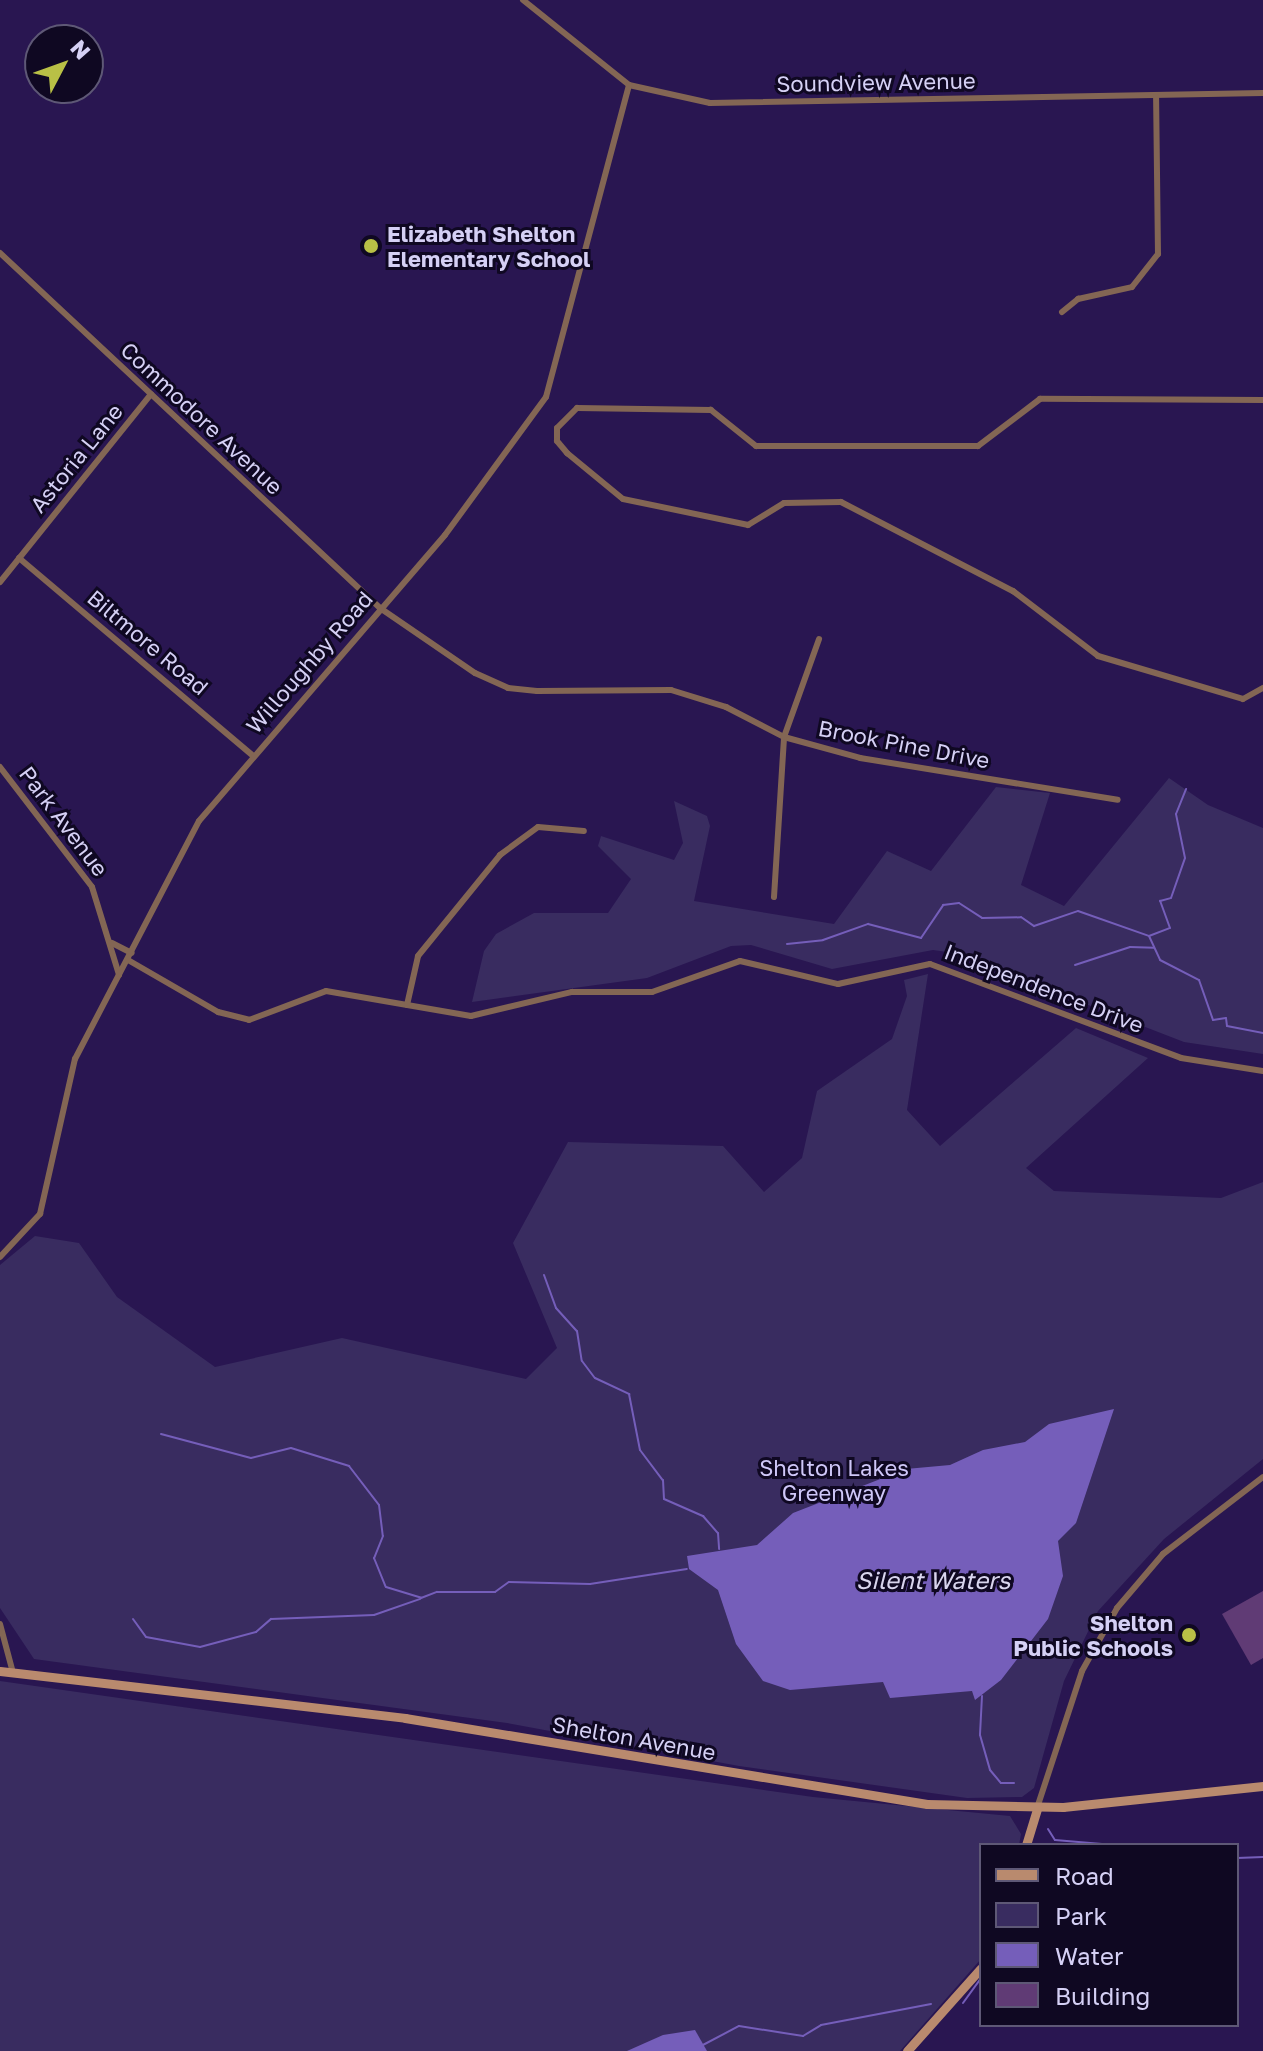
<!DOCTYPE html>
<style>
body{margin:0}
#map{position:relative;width:1263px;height:2051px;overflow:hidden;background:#291651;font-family:"Golos Text",sans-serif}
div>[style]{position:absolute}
.green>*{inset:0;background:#392c60}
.water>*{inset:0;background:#755eba}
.stream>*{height:2px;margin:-1px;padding:0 1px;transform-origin:1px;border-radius:1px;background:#755eba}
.building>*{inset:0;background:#603b75}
.street>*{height:6px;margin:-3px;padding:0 3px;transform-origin:3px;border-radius:3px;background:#836654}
.secondary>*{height:9px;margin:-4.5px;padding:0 4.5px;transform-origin:4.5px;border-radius:4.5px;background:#b98a6e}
.dots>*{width:22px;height:22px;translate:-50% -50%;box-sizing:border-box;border:4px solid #0f0822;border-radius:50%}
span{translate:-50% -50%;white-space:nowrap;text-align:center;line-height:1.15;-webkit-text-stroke:6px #0f0822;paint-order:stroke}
.street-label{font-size:22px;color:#d5d0f5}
.poi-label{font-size:22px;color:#d5d0f5;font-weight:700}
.left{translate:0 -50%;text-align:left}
.right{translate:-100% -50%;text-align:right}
.park-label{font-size:22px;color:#cfc7f8}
.water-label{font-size:24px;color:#d9d5ee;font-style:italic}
.legend{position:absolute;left:979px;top:1843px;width:260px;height:184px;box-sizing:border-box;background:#0f0822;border:2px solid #5e5876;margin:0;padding:10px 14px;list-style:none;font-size:24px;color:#d5d0f5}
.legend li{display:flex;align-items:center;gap:16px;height:40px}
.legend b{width:40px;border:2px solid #5e5876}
.north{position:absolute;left:24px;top:24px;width:80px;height:80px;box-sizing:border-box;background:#0f0822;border:2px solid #5e5876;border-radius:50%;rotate:49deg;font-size:22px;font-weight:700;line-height:32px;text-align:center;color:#d5d0f5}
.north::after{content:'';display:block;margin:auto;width:28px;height:36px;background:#b9c046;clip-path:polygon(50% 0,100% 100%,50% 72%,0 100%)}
</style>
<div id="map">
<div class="green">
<i style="clip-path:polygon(1169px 778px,1208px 805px,1263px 828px,1263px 1054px,1184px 1042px,954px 953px,933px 950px,832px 969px,751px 945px,731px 946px,647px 978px,472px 1002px,484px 951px,496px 934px,534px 913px,608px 913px,631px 879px,598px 846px,601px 836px,674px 860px,683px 843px,674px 801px,707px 816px,710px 826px,694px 901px,834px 924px,887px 851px,931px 871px,996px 787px,1050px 793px,1021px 885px,1064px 906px)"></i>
<i style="clip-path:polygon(928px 974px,907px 1110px,940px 1146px,1076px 1028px,1148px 1058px,1026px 1168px,1054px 1191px,1221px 1198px,1263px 1182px,1263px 1459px,1164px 1539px,1098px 1611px,1064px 1681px,1034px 1788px,1022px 1797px,967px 1798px,739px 1766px,507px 1723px,34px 1659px,0 1608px,0 1265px,35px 1236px,79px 1243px,117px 1297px,215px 1367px,342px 1338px,526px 1379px,557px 1348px,513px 1243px,568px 1142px,723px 1146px,764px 1192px,802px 1158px,817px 1091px,892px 1039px,907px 996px,904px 980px)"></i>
<i style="clip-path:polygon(0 1681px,813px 1797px,1010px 1816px,1021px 1834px,1019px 1845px,981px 1845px,981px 1959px,900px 2051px,0 2051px)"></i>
</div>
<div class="water">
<i style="clip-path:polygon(1114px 1409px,1076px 1523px,1058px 1541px,1063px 1576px,1048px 1619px,1001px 1680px,975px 1700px,972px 1691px,890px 1698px,883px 1682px,790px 1690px,763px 1681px,736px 1644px,718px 1590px,689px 1569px,687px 1556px,757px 1545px,793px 1513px,906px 1469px,950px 1465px,983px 1450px,1025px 1442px,1049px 1424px)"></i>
<i style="clip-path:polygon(695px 2030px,707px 2051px,627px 2051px,663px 2035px)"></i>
</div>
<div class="stream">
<i style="left:1149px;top:936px;width:22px;rotate:-21deg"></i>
<i style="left:1170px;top:928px;width:29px;rotate:-110deg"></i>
<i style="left:1160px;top:901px;width:11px;rotate:-15deg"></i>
<i style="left:1171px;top:898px;width:42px;rotate:-70.7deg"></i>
<i style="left:1185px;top:858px;width:45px;rotate:-101.6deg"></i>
<i style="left:1176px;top:814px;width:27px;rotate:-68deg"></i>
<i style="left:787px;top:944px;width:36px;rotate:-6deg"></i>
<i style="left:823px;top:940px;width:48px;rotate:-19.6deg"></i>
<i style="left:868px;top:924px;width:55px;rotate:14.8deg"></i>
<i style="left:921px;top:938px;width:40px;rotate:-56deg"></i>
<i style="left:943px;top:905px;width:16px;rotate:-7deg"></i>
<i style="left:959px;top:903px;width:27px;rotate:33deg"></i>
<i style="left:982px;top:918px;width:39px;rotate:-1deg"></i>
<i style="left:1021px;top:917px;width:16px;rotate:35deg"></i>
<i style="left:1034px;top:926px;width:46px;rotate:-18.8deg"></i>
<i style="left:1078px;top:911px;width:75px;rotate:19.4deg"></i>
<i style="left:1149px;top:936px;width:26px;rotate:65deg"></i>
<i style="left:1160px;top:960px;width:44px;rotate:27.1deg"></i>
<i style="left:1199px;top:980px;width:42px;rotate:70.7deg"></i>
<i style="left:1213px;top:1020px;width:13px;rotate:-9deg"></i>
<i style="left:1226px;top:1018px;width:8px;rotate:83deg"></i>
<i style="left:1227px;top:1026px;width:37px;rotate:11deg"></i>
<i style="left:1075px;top:965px;width:58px;rotate:-18.1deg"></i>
<i style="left:1130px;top:947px;width:24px;rotate:2deg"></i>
<i style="left:544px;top:1275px;width:35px;rotate:70deg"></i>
<i style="left:556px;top:1308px;width:31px;rotate:48deg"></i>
<i style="left:577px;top:1331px;width:30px;rotate:81deg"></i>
<i style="left:582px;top:1361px;width:21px;rotate:53deg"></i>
<i style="left:595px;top:1378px;width:38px;rotate:25deg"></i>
<i style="left:629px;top:1394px;width:57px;rotate:78.9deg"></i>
<i style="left:640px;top:1450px;width:38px;rotate:53deg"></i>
<i style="left:663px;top:1480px;width:19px;rotate:87deg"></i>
<i style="left:664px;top:1499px;width:43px;rotate:23.6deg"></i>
<i style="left:703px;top:1516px;width:23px;rotate:49deg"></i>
<i style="left:718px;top:1533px;width:16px;rotate:86deg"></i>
<i style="left:161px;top:1434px;width:93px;rotate:14.9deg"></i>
<i style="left:251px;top:1458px;width:41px;rotate:-14deg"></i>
<i style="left:291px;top:1448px;width:61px;rotate:17.2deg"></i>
<i style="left:349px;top:1466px;width:49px;rotate:52.4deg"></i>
<i style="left:379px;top:1505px;width:31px;rotate:83deg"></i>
<i style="left:383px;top:1536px;width:24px;rotate:112deg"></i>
<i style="left:374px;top:1558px;width:31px;rotate:68deg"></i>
<i style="left:386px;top:1587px;width:37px;rotate:17deg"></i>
<i style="left:421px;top:1598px;width:17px;rotate:-21deg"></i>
<i style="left:437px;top:1592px;width:58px"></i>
<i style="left:495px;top:1592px;width:17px;rotate:-36deg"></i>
<i style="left:509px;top:1582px;width:81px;rotate:1.4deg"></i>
<i style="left:590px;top:1584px;width:98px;rotate:-8.8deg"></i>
<i style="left:133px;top:1619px;width:22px;rotate:54deg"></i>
<i style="left:146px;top:1637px;width:55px;rotate:10.5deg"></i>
<i style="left:200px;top:1647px;width:58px;rotate:-15deg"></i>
<i style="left:256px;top:1632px;width:20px;rotate:-41deg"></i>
<i style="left:271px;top:1619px;width:103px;rotate:-2.2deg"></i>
<i style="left:374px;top:1615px;width:49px;rotate:-19.2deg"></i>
<i style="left:982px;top:1696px;width:39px;rotate:93deg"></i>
<i style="left:980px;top:1735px;width:36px;rotate:74deg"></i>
<i style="left:990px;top:1770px;width:17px;rotate:50deg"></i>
<i style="left:1001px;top:1783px;width:13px"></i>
<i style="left:1048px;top:1829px;width:13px;rotate:58deg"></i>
<i style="left:1055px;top:1840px;width:59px;rotate:4.8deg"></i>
<i style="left:1237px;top:1858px;width:26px;rotate:-2deg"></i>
<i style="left:963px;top:2003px;width:31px;rotate:-54deg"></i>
<i style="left:701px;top:2046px;width:43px;rotate:-27.8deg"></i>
<i style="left:739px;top:2026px;width:65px;rotate:8.9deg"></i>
<i style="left:803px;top:2036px;width:21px;rotate:-31deg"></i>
<i style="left:821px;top:2025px;width:112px;rotate:-10.8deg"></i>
</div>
<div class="building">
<i style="clip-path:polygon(1263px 1591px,1263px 1658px,1251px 1665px,1222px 1614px)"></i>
</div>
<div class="street">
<i style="left:523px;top:0;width:136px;rotate:38.7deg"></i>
<i style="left:629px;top:85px;width:83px;rotate:12.5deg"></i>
<i style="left:710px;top:103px;width:553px;rotate:-1.04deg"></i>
<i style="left:0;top:253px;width:520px;rotate:43.05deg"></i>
<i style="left:380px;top:608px;width:115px;rotate:34.4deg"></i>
<i style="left:475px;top:673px;width:36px;rotate:24deg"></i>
<i style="left:508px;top:688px;width:29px;rotate:6deg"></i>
<i style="left:537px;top:691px;width:134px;rotate:-0.4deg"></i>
<i style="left:671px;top:690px;width:58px;rotate:17.2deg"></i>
<i style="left:726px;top:707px;width:65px;rotate:27.3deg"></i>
<i style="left:784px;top:737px;width:79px;rotate:15.4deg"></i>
<i style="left:860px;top:758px;width:261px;rotate:9.2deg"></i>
<i style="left:1062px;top:312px;width:21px;rotate:-39deg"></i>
<i style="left:1078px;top:299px;width:55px;rotate:-12.5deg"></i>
<i style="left:1132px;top:287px;width:42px;rotate:-51.8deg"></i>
<i style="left:1158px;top:254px;width:157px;rotate:-90.7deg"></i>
<i style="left:1263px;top:400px;width:223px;rotate:-179.7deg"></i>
<i style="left:1040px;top:399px;width:78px;rotate:142.8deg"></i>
<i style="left:978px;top:446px;width:222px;rotate:180deg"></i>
<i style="left:756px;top:446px;width:58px;rotate:-141.3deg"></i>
<i style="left:711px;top:410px;width:134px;rotate:-179.1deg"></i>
<i style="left:577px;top:408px;width:28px;rotate:135deg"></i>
<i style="left:557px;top:428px;width:13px;rotate:90deg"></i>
<i style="left:557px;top:441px;width:16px;rotate:50deg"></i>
<i style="left:567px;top:453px;width:72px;rotate:39.4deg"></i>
<i style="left:623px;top:499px;width:128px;rotate:11.7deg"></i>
<i style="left:748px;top:525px;width:42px;rotate:-31.4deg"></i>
<i style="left:784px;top:503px;width:57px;rotate:-1deg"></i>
<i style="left:841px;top:502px;width:194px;rotate:27.4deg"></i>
<i style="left:1013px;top:591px;width:107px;rotate:37.4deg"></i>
<i style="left:1098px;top:656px;width:151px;rotate:16.5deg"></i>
<i style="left:1243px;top:699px;width:23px;rotate:-29deg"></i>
<i style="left:19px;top:558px;width:305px;rotate:40.2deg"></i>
<i style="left:0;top:582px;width:241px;rotate:-51.2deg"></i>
<i style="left:0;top:767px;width:151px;rotate:52.5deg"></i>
<i style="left:92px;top:887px;width:92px;rotate:72.9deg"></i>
<i style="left:774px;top:897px;width:160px;rotate:-86.4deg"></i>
<i style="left:784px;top:737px;width:104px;rotate:-70.3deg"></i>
<i style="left:112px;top:943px;width:22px;rotate:27deg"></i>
<i style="left:128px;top:960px;width:104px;rotate:30deg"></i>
<i style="left:218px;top:1012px;width:32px;rotate:14deg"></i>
<i style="left:249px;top:1020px;width:82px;rotate:-20.6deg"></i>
<i style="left:326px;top:991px;width:147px;rotate:9.8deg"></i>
<i style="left:471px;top:1016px;width:104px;rotate:-13.4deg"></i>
<i style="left:572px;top:992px;width:80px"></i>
<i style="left:652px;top:992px;width:93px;rotate:-19.4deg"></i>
<i style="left:740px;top:961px;width:101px;rotate:13.2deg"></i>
<i style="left:838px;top:984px;width:94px;rotate:-12.3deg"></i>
<i style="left:930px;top:964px;width:268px;rotate:20.5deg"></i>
<i style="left:1181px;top:1058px;width:83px;rotate:9deg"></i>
<i style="left:407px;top:1005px;width:50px;rotate:-77.3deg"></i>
<i style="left:418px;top:956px;width:130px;rotate:-50.9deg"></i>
<i style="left:500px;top:855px;width:47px;rotate:-36.4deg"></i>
<i style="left:538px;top:827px;width:46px;rotate:5deg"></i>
<i style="left:0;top:1257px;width:59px;rotate:-47.1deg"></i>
<i style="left:40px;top:1214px;width:159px;rotate:-77.3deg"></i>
<i style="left:75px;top:1059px;width:268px;rotate:-62.5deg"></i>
<i style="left:199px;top:821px;width:377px;rotate:-49.3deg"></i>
<i style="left:445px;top:535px;width:171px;rotate:-53.8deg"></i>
<i style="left:546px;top:397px;width:323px;rotate:-75.1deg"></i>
<i style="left:0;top:1624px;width:51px;rotate:75.1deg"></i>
<i style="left:1037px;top:1808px;width:144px;rotate:-71.8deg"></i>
<i style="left:1082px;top:1671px;width:72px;rotate:-60.9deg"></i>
<i style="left:1117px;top:1608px;width:71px;rotate:-49.6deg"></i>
<i style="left:1163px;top:1554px;width:126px;rotate:-37.6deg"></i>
</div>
<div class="secondary">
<i style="left:0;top:1671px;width:408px;rotate:6.6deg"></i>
<i style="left:405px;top:1718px;width:529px;rotate:9.36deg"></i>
<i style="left:927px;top:1804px;width:136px;rotate:1.3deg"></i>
<i style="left:1063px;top:1807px;width:201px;rotate:-6deg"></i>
<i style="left:1026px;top:1845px;width:39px;rotate:-73deg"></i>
<i style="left:907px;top:2051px;width:111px;rotate:-48.3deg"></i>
</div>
<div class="dots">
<i style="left:371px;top:246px;background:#b9c046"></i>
<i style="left:1189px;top:1635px;background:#b9c046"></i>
</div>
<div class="street-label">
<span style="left:876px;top:82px;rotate:-1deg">Soundview Avenue</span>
<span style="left:202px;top:418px;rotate:43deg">Commodore Avenue</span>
<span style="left:76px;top:458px;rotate:-51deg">Astoria Lane</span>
<span style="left:148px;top:642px;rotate:40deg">Biltmore Road</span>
<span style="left:309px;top:662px;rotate:-49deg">Willoughby Road</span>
<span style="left:904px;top:744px;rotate:11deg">Brook Pine Drive</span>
<span style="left:64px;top:821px;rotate:53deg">Park Avenue</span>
<span style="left:1044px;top:988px;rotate:21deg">Independence Drive</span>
<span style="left:634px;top:1738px;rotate:10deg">Shelton Avenue</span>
</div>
<div class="poi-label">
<span class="left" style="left:387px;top:246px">Elizabeth Shelton<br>Elementary School</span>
<span class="right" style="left:1173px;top:1635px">Shelton<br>Public Schools</span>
</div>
<div class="park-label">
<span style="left:834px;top:1480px">Shelton Lakes<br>Greenway</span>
</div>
<div class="water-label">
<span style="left:933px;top:1580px">Silent Waters</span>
</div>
<ul class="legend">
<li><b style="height:10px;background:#b98a6e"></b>Road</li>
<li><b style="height:22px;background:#392c60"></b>Park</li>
<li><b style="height:22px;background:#755eba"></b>Water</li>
<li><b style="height:22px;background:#603b75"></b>Building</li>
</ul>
<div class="north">N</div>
</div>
